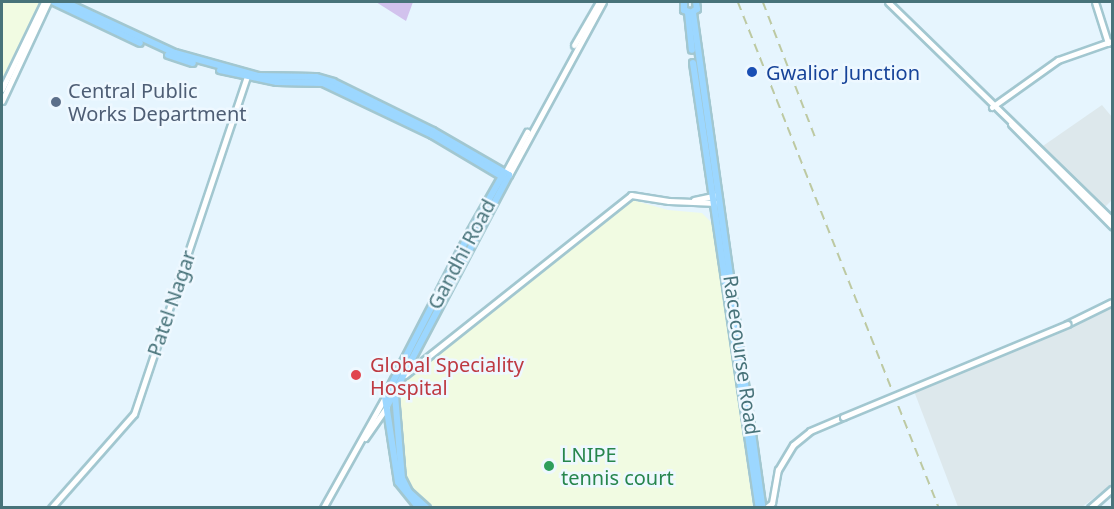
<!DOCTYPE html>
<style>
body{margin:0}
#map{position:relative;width:1114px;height:509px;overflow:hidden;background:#e6f5fe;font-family:"Noto Sans",sans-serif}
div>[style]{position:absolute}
.industrial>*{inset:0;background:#dde8ec}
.education>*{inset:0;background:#f1fbe2}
.green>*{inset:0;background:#d2c2ed}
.roads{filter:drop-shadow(2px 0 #a2c7d0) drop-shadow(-2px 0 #a2c7d0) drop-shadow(0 2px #a2c7d0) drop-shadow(0 -2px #a2c7d0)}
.secondary>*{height:5px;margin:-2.5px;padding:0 2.5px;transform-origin:2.5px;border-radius:2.5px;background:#fff}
.primary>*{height:6px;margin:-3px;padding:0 3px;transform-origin:3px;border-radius:3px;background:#9cd7ff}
.rail>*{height:1.5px;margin-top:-0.75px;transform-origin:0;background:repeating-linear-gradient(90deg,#bdc9a2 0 9px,transparent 0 15px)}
.bridges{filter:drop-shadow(2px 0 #a2c7d0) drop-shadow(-2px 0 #a2c7d0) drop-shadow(0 2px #a2c7d0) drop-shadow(0 -2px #a2c7d0)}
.secondary-bridge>*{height:5px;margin:-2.5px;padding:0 2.5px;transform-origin:2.5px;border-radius:2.5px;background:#fff}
.dots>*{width:16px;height:16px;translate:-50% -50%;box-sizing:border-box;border:3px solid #eef8ff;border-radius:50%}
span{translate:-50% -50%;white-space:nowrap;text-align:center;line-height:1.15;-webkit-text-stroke:5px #eef8ff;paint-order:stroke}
.transit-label{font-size:20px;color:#164399}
.left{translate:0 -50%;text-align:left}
.service-label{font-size:20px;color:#4e5e75}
.street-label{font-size:20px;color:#48737a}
.health-label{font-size:20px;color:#be3a42}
.leisure-label{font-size:20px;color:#27864d}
.frame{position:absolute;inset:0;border:3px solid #48737a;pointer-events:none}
</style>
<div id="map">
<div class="industrial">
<i style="clip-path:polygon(1102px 105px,1112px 117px,1112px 200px,1105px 207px,1040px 148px)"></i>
<i style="clip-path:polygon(1112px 305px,1112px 484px,1082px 507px,958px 507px,914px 391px)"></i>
</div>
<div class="education">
<i style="clip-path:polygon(2px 2px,41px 2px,2px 83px)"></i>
<i style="clip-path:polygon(629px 199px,668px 210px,702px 213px,713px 224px,753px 507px,434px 507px,407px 484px,400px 447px,401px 389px,412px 374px)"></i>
</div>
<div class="green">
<i style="clip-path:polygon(376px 2px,413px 2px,406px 21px)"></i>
</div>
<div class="roads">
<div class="secondary">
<i style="left:888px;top:2px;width:313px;rotate:44.2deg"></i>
<i style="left:1095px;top:2px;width:43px;rotate:72.4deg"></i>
<i style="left:574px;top:45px;width:50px;rotate:-59.8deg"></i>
<i style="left:2px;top:89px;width:97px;rotate:-64.2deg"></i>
<i style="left:2px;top:101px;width:109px;rotate:-65.1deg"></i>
<i style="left:992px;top:107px;width:81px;rotate:-35.5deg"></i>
<i style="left:1058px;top:60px;width:57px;rotate:-19.4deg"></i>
<i style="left:1011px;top:124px;width:144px;rotate:45.3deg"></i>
<i style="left:505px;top:173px;width:47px;rotate:-61.8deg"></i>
<i style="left:509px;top:175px;width:197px;rotate:-61.5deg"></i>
<i style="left:694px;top:200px;width:24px;rotate:-12deg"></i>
<i style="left:1067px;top:324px;width:50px;rotate:-26.1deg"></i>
<i style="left:405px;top:375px;width:289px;rotate:-38.5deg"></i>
<i style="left:631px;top:195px;width:38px;rotate:9deg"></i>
<i style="left:669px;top:201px;width:48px;rotate:2.4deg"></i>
<i style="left:365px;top:438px;width:38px;rotate:-55deg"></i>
<i style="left:51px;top:508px;width:125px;rotate:-48.6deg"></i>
<i style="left:134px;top:414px;width:359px;rotate:-71.5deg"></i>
<i style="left:323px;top:508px;width:127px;rotate:-60.8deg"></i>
<i style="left:766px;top:508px;width:8px;rotate:-40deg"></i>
<i style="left:772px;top:503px;width:34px;rotate:-80deg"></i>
<i style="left:778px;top:470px;width:29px;rotate:-59deg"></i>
<i style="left:793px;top:445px;width:22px;rotate:-39deg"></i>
<i style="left:810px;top:431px;width:36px;rotate:-23deg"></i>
<i style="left:1090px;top:508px;width:29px;rotate:-41deg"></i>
</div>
<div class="primary">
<i style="left:54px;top:2px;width:95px;rotate:25.5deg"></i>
<i style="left:65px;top:2px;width:121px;rotate:24.9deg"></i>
<i style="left:175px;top:53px;width:86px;rotate:15.5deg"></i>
<i style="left:258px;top:76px;width:58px;rotate:1deg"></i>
<i style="left:316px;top:77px;width:18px;rotate:16deg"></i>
<i style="left:333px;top:82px;width:111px;rotate:26.1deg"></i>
<i style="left:433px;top:131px;width:88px;rotate:30.1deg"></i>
<i style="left:509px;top:175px;width:261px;rotate:117.8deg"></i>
<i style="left:684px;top:2px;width:8px;rotate:90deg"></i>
<i style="left:684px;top:10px;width:8px;rotate:23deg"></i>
<i style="left:691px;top:13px;width:7px;rotate:-34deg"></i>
<i style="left:697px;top:9px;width:7px;rotate:-98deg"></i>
<i style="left:688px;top:13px;width:37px;rotate:84deg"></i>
<i style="left:693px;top:13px;width:500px;rotate:82deg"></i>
<i style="left:168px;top:55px;width:26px;rotate:18deg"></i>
<i style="left:693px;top:63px;width:450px;rotate:81.6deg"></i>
<i style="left:220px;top:70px;width:58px;rotate:11.9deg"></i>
<i style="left:277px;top:82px;width:46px;rotate:1.2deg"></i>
<i style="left:323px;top:83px;width:121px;rotate:25.5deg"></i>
<i style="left:432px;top:135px;width:86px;rotate:30.7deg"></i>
<i style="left:395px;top:395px;width:83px;rotate:85.2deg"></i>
<i style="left:402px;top:478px;width:16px;rotate:63deg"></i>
<i style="left:409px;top:492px;width:24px;rotate:42deg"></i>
<i style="left:419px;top:508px;width:33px;rotate:-129deg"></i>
<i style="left:398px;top:482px;width:86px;rotate:-98.7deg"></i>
<i style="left:385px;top:397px;width:181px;rotate:-62.7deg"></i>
<i style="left:468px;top:236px;width:73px;rotate:-60.3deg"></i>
</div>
</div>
<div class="rail">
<i style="left:738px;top:2px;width:544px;rotate:68.34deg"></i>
<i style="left:763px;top:2px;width:145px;rotate:68.9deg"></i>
</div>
<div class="bridges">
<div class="secondary-bridge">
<i style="left:843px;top:417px;width:243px;rotate:-22.5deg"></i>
</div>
</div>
<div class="dots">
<i style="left:752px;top:72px;background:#1a4fb4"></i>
<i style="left:56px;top:102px;background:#5c6f8a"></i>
<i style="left:356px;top:375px;background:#e0444e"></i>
<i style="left:549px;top:466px;background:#2e9e5b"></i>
</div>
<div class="transit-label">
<span class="left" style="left:766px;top:72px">Gwalior Junction</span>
</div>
<div class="service-label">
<span class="left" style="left:68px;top:102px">Central Public<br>Works Department</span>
</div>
<div class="street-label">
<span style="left:461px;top:254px;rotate:-62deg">Gandhi Road</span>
<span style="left:171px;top:303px;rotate:-71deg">Patel Nagar</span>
<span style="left:742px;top:355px;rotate:82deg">Racecourse Road</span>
</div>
<div class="health-label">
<span class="left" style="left:370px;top:376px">Global Speciality<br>Hospital</span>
</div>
<div class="leisure-label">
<span class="left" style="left:561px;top:466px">LNIPE<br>tennis court</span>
</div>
<div class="frame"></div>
</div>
